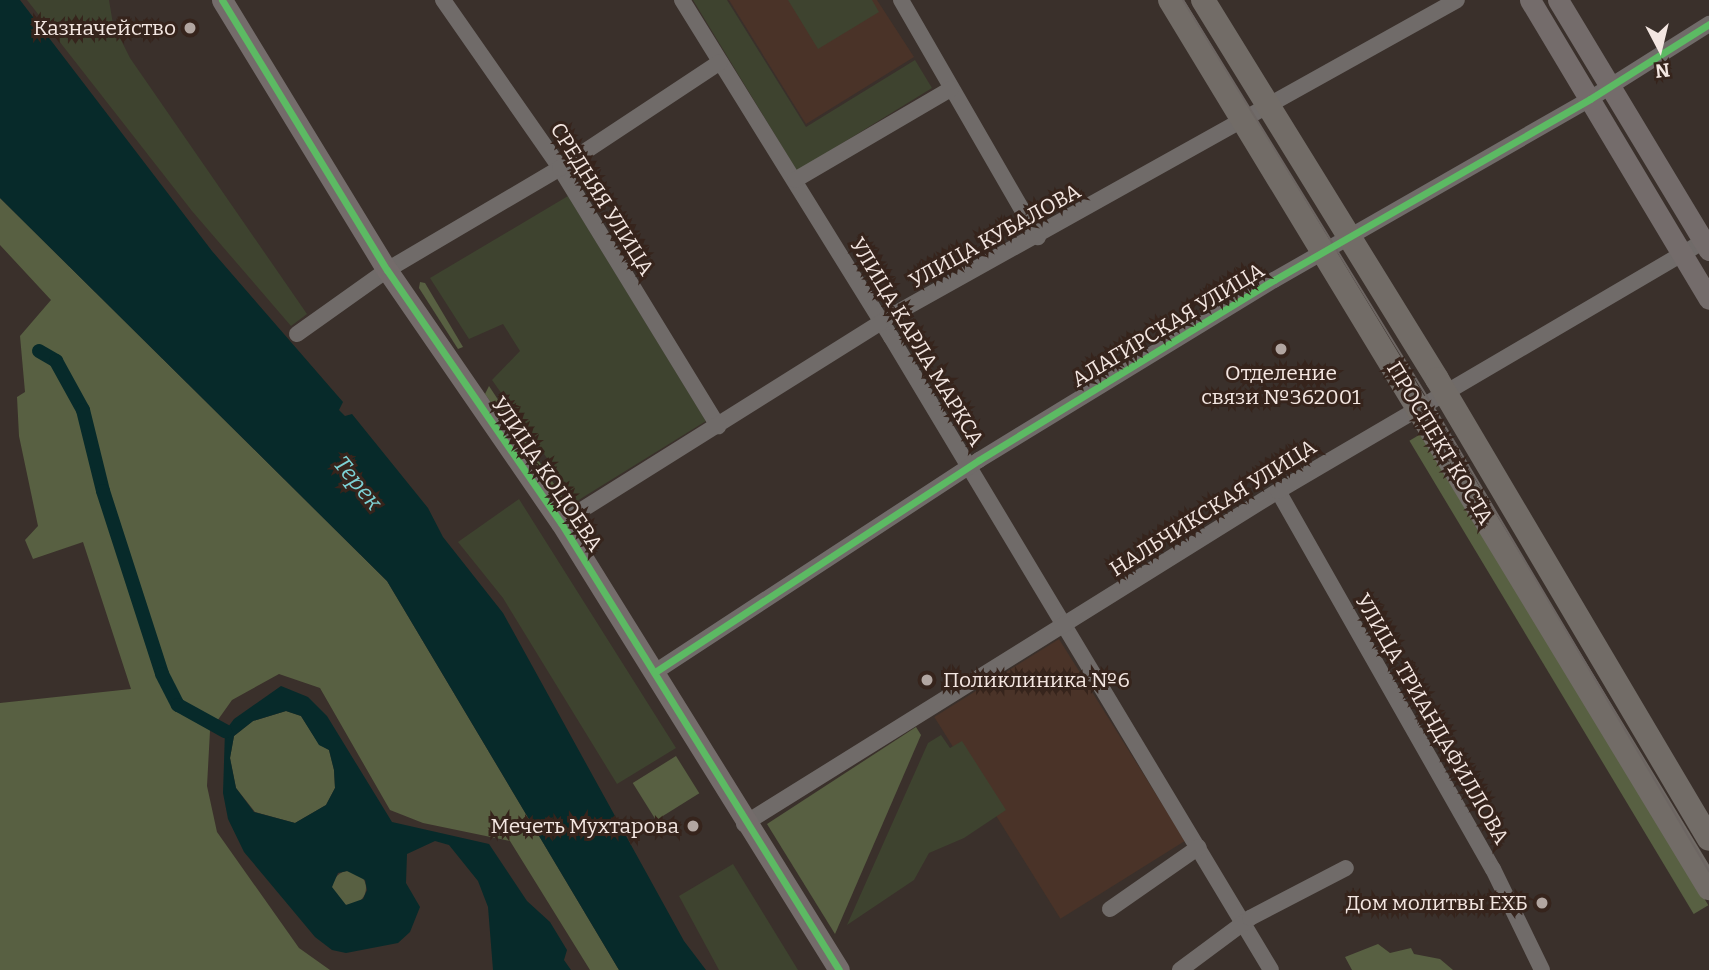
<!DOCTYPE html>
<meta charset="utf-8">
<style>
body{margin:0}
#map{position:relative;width:1709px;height:970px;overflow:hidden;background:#3a302b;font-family:Bitter,serif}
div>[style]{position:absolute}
.built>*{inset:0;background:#4a3328;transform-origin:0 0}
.green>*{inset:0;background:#3e432f}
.forest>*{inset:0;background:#586042;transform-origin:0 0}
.round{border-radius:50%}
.water>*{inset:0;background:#072a2a}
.canal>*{height:14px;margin:-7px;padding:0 7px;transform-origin:7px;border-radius:7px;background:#072a2a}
.street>*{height:16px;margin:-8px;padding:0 8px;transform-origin:8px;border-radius:8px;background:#706b69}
.secondary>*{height:21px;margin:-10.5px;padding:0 10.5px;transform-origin:10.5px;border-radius:10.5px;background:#746c6b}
.primary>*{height:24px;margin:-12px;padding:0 12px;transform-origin:12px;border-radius:12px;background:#726c67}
.tram>*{height:2px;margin:-1px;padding:0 1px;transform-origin:1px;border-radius:1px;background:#6d6663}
.cycleway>*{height:7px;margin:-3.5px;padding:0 3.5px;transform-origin:3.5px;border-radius:3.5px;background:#5cba63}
.dots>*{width:19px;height:19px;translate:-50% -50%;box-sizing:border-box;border:4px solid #36241c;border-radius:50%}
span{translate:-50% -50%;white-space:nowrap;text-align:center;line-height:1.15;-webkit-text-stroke:6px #36241c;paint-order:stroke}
.poi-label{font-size:21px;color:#f3e6e1}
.right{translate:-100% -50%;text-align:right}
.left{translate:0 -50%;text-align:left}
.street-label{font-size:21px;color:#f3e6e1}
.water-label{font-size:23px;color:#7dd2d5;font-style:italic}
.north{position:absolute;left:1625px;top:14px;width:70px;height:70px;-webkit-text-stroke:5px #36241c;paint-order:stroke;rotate:173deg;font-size:19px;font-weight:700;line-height:28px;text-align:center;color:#f3e6e1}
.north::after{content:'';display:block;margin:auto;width:24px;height:32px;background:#f3e6e1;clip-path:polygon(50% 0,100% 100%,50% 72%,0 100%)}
</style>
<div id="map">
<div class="built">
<i style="clip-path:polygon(729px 0,877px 0,914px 57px,806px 124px)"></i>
<i style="left:1059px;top:639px;width:238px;height:147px;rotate:58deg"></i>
</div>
<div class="green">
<i style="clip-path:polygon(27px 0,109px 0,113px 24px,130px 58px,307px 314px,291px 326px,192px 211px)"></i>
<i style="clip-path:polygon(693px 0,727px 0,806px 127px,915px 60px,932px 88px,797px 171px)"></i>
<i style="clip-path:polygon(788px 0,872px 0,879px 12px,818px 49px)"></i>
<i style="clip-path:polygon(568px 196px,706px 421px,577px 501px,492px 380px,520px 351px,503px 324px,469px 339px,430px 278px)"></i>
<i style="clip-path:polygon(519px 499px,676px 748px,617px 784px,503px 598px,458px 542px)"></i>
<i style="clip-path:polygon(941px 735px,950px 748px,962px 741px,1006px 810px,964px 838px,929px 853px,914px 880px,847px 925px,928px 743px)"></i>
<i style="clip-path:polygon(733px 864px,798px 970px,719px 970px,679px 896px)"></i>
</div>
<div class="forest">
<i style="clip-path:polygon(0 198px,387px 581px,619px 970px,590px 970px,510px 841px,423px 823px,390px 810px,320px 688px,279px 674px,232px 700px,210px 731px,207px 786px,217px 832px,299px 948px,330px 970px,0 970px,0 703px,131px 689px,83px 542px,33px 559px,25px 540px,38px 526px,19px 436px,17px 397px,25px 392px,20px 336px,51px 300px,0 245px)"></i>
<i style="clip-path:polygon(420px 282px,425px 283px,463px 347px,458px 349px,419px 288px)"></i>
<i style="clip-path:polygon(489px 386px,562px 496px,560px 501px,485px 394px)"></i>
<i style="left:1424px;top:432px;width:552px;height:17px;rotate:59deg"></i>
<i style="clip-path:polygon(286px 711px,301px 716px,319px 744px,329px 750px,334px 770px,335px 788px,326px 805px,295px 823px,255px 812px,236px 788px,230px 758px,234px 736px,253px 721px)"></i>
<i style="clip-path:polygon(916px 727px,921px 735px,835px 934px,767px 824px)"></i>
<i style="left:676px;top:756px;width:44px;height:51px;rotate:58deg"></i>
<i class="round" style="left:332px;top:871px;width:34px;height:34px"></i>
<i style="clip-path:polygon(1378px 944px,1390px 953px,1411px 948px,1414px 954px,1440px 959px,1453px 970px,1352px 970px,1345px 957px)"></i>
</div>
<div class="water">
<i style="clip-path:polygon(0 0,20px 0,212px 251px,343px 402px,339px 410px,345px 416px,352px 414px,428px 508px,443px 537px,503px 613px,684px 941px,706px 970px,619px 970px,387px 581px,0 198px)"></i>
<i style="clip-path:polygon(evenodd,281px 686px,308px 697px,327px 716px,392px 822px,489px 844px,527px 901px,550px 922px,567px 950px,564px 960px,571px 970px,493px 970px,488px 907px,478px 881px,449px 845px,435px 841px,407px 854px,406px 883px,420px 907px,410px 932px,398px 943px,346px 953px,332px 950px,315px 937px,244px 852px,228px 819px,223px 793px,225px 731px,234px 719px,281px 686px,286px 711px,301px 716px,319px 745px,329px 750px,334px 770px,335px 788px,326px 805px,295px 823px,254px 812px,236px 788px,230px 758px,234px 736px,253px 721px,286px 711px,281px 686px,347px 871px,365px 880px,367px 890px,363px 899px,346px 905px,332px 887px,338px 873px,347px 871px)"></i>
</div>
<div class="canal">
<i style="left:39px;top:351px;width:20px;rotate:30deg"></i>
<i style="left:56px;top:361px;width:56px;rotate:61.1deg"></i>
<i style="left:83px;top:410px;width:83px;rotate:76.1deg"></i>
<i style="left:103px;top:491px;width:192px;rotate:72.1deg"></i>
<i style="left:162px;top:674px;width:35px;rotate:63deg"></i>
<i style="left:178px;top:705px;width:54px;rotate:29deg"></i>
</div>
<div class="street">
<i style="left:443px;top:0;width:205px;rotate:55.1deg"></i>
<i style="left:560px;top:168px;width:303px;rotate:58.5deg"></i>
<i style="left:682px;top:0;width:397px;rotate:58.2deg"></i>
<i style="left:891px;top:337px;width:738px;rotate:59.02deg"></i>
<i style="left:901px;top:0;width:274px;rotate:60deg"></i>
<i style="left:795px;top:180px;width:181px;rotate:-30.3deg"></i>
<i style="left:297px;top:334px;width:110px;rotate:-35.4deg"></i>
<i style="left:387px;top:270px;width:201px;rotate:-30.5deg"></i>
<i style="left:560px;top:168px;width:192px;rotate:-33.5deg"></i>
<i style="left:1278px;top:491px;width:435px;rotate:60.4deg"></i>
<i style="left:1493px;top:869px;width:112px;rotate:64.1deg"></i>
<i style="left:561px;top:523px;width:390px;rotate:-32.1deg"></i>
<i style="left:891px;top:316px;width:648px;rotate:-29.17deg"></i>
<i style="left:655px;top:672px;width:387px;rotate:-33.2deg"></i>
<i style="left:979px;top:460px;width:346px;rotate:-31.4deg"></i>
<i style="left:1274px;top:280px;width:364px;rotate:-29.8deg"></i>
<i style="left:1590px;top:99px;width:141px;rotate:-32.2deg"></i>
<i style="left:744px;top:824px;width:629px;rotate:-31.95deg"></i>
<i style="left:1278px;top:491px;width:500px;rotate:-30.4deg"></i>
<i style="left:1110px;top:909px;width:108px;rotate:-34.9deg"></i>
<i style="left:1180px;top:970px;width:87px;rotate:-36.6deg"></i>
<i style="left:1250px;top:918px;width:108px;rotate:-27.5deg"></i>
</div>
<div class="secondary">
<i style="left:222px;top:0;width:316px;rotate:58.6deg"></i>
<i style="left:387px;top:270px;width:307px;rotate:55.5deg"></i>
<i style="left:561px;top:523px;width:526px;rotate:58.12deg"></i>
<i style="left:1530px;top:0;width:348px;rotate:59.1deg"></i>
<i style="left:1558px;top:0;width:292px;rotate:58.9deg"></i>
</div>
<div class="primary">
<i style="left:1170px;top:0;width:1039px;rotate:58.74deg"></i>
<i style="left:1203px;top:0;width:445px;rotate:58.3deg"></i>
<i style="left:1437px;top:379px;width:534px;rotate:59.4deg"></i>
</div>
<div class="tram">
<i style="left:1183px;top:0;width:471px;rotate:58.4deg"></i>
<i style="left:1430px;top:401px;width:547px;rotate:59.31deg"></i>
</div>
<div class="cycleway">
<i style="left:222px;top:0;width:316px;rotate:58.6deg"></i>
<i style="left:387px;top:270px;width:307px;rotate:55.5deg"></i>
<i style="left:561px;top:523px;width:526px;rotate:58.12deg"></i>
<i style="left:655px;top:672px;width:387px;rotate:-33.2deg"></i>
<i style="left:979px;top:460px;width:346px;rotate:-31.4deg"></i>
<i style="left:1274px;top:280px;width:364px;rotate:-29.8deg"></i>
<i style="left:1590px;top:99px;width:141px;rotate:-32.2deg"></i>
</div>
<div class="dots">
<i style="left:190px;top:28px;background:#b2a6a1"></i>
<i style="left:1281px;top:349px;background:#b2a6a1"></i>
<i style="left:927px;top:680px;background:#b2a6a1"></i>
<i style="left:693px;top:826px;background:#b2a6a1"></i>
<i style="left:1542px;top:903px;background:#b2a6a1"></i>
</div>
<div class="poi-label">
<span class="right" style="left:176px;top:28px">Казначейство</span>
<span style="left:1281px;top:385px">Отделение<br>связи №362001</span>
<span class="left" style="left:943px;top:680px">Поликлиника №6</span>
<span class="right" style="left:679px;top:826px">Мечеть Мухтарова</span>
<span class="right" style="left:1528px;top:903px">Дом молитвы ЕХБ</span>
</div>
<div class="street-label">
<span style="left:602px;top:199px;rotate:58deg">СРЕДНЯЯ УЛИЦА</span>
<span style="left:995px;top:236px;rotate:-29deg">УЛИЦА КУБАЛОВА</span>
<span style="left:1168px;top:325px;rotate:-31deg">АЛАГИРСКАЯ УЛИЦА</span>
<span style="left:917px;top:342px;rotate:59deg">УЛИЦА КАРЛА МАРКСА</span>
<span style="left:1440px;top:443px;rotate:59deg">ПРОСПЕКТ КОСТА</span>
<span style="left:547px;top:474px;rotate:56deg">УЛИЦА КОЦОЕВА</span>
<span style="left:1213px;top:508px;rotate:-32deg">НАЛЬЧИКСКАЯ УЛИЦА</span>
<span style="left:1432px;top:719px;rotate:60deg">УЛИЦА ТРИАНДАФИЛЛОВА</span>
</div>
<div class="water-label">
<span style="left:358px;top:483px;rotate:51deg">Терек</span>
</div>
<div class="north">N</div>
</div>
